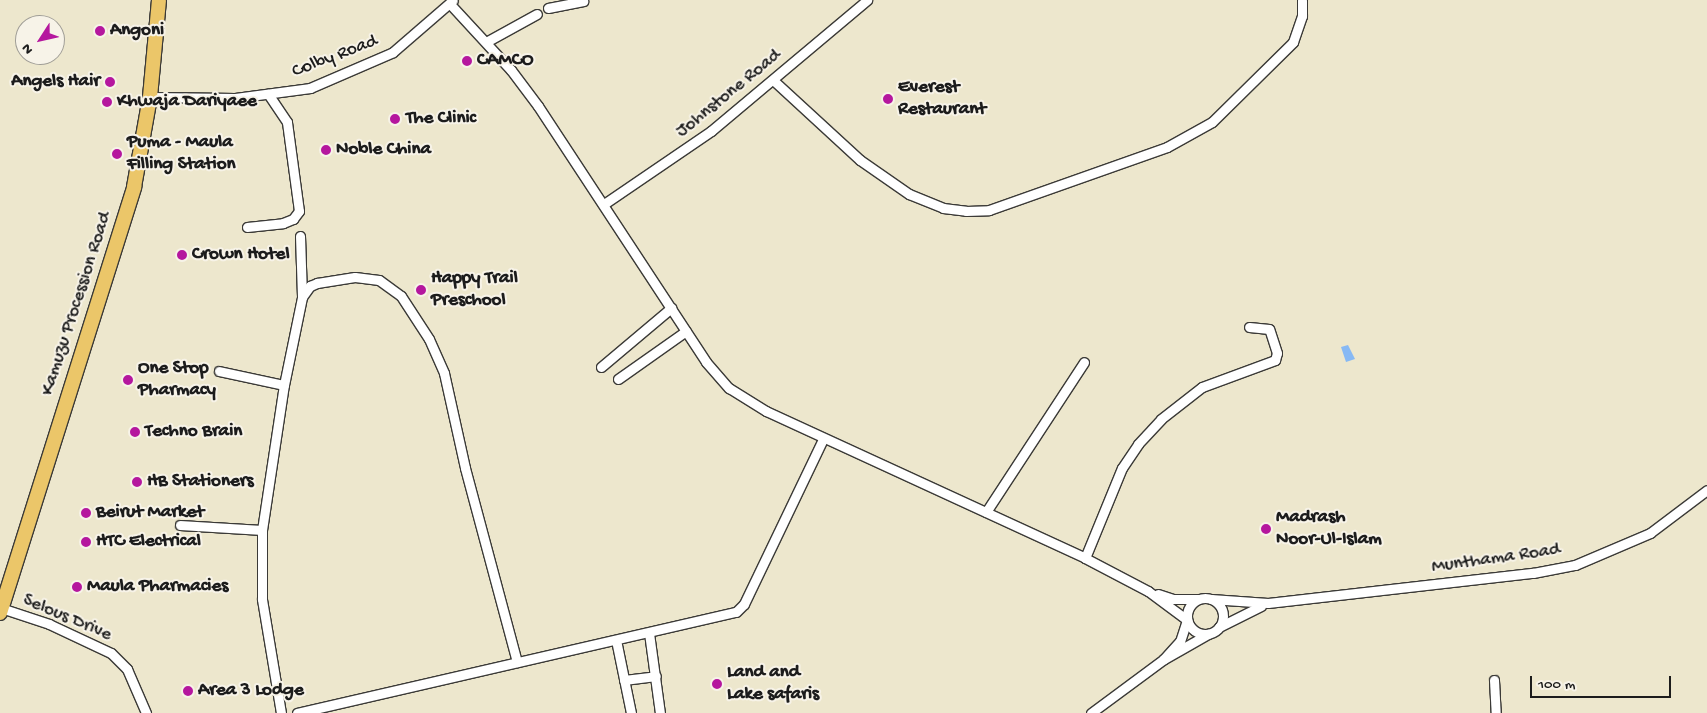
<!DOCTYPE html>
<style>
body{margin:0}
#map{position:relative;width:1707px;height:713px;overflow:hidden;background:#ede7cd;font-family:"Gochi Hand",sans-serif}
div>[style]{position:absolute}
.water>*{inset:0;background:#87b9f4}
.roads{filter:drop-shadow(1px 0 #3b3a37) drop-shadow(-1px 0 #3b3a37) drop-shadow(0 1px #3b3a37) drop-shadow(0 -1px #3b3a37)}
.minor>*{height:9px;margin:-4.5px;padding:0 4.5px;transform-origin:4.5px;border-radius:4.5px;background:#fff}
.minor>.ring{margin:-4.5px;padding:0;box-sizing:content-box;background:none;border:9px solid #fff;border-radius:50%}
.trunk>*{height:14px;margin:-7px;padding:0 7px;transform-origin:7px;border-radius:7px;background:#ebc669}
.dots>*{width:14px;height:14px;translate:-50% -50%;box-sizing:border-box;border:2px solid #f7f3e8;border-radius:50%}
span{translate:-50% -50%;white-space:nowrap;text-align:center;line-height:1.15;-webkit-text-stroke:4px #f7f3e8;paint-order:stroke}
.poi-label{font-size:19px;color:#1c1c1c;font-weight:700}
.left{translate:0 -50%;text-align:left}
.right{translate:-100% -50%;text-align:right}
.street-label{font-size:19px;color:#1c1c1c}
.north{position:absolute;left:15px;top:15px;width:50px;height:50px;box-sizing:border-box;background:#f7f3e8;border:1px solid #9f9d96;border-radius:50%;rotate:235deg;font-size:14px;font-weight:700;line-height:20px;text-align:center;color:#1c1c1c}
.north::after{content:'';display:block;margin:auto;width:18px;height:22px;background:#b5179e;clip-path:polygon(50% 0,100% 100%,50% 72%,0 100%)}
.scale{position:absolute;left:1530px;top:676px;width:141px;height:22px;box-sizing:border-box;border:2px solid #1c1c1c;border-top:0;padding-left:6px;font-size:15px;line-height:18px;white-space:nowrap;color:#1c1c1c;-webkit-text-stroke:4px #f7f3e8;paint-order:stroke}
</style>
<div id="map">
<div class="water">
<i style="clip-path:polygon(1348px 345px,1355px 359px,1346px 362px,1341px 347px)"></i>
</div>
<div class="roads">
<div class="minor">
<i style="left:450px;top:4px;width:90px;rotate:47.3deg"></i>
<i style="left:511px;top:70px;width:45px;rotate:53.1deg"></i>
<i style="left:538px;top:106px;width:306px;rotate:56.7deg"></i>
<i style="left:706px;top:362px;width:35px;rotate:49deg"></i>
<i style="left:729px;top:388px;width:44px;rotate:31.9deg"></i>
<i style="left:766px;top:411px;width:351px;rotate:24.7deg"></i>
<i style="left:1085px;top:558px;width:71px;rotate:27.6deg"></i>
<i style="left:1148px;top:591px;width:49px;rotate:36.6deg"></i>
<i style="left:1187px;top:620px;width:22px;rotate:108deg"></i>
<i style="left:1180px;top:641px;width:24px;rotate:132deg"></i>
<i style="left:548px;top:8px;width:36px;rotate:-11deg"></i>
<i style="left:486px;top:42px;width:58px;rotate:-28.8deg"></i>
<i style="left:773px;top:80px;width:118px;rotate:42.6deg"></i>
<i style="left:860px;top:160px;width:60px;rotate:34.8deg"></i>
<i style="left:909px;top:194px;width:37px;rotate:22deg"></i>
<i style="left:943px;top:208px;width:23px;rotate:7deg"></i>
<i style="left:966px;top:211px;width:23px;rotate:-2deg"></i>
<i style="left:989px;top:210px;width:189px;rotate:-19.5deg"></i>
<i style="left:1167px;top:147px;width:51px;rotate:-29.1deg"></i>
<i style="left:1212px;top:122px;width:114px;rotate:-44.6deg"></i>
<i style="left:1293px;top:42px;width:28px;rotate:-71deg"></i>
<i style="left:1302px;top:16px;width:16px;rotate:-90deg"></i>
<i style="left:150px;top:97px;width:85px;rotate:0.7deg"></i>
<i style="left:235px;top:98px;width:76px;rotate:-7.6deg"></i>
<i style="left:310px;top:88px;width:90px;rotate:-23.4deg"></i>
<i style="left:393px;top:52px;width:79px;rotate:-40.9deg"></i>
<i style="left:604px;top:204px;width:130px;rotate:-34.3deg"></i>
<i style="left:711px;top:131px;width:204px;rotate:-40deg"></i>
<i style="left:247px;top:227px;width:36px;rotate:-6deg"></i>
<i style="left:283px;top:223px;width:11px;rotate:-22deg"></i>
<i style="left:293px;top:219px;width:10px;rotate:-53deg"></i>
<i style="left:299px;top:211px;width:90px;rotate:-97.7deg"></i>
<i style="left:287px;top:122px;width:34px;rotate:-124deg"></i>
<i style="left:300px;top:236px;width:61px;rotate:88.1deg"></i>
<i style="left:601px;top:367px;width:92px;rotate:-40.1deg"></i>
<i style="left:219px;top:371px;width:66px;rotate:12.2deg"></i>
<i style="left:618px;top:379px;width:83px;rotate:-35.2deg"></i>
<i style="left:986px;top:512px;width:179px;rotate:-56.8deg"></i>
<i style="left:180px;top:525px;width:82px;rotate:3.5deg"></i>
<i style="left:1085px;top:558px;width:97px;rotate:-67.7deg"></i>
<i style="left:1122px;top:468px;width:29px;rotate:-56deg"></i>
<i style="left:1138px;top:444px;width:34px;rotate:-47deg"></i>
<i style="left:1161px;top:419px;width:52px;rotate:-38deg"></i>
<i style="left:1202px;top:387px;width:78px;rotate:-20.3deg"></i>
<i style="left:1275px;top:360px;width:7px;rotate:-74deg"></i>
<i style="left:1277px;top:353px;width:25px;rotate:-108deg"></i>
<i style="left:1269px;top:329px;width:20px;rotate:-174deg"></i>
<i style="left:1158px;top:594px;width:16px;rotate:18deg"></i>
<i style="left:1173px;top:599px;width:25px"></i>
<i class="ring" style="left:1187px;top:598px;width:27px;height:27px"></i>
<i style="left:1211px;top:599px;width:57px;rotate:4deg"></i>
<i style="left:1268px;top:603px;width:267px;rotate:-6.5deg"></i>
<i style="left:1533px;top:573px;width:43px;rotate:-10.8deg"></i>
<i style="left:1575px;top:565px;width:82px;rotate:-23.1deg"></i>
<i style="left:1650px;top:533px;width:71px;rotate:-37deg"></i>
<i style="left:1px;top:608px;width:51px;rotate:18.4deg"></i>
<i style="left:49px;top:624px;width:68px;rotate:25.1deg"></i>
<i style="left:111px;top:653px;width:23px;rotate:45deg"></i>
<i style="left:127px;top:669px;width:48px;rotate:66.6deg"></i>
<i style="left:1219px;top:627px;width:47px;rotate:-26.6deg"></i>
<i style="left:649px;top:633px;width:81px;rotate:82.2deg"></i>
<i style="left:616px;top:640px;width:75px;rotate:78.4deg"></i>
<i style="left:624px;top:680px;width:32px;rotate:-7deg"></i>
<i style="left:1494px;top:680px;width:33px;rotate:87deg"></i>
<i style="left:281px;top:713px;width:116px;rotate:-99.5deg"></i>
<i style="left:262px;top:599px;width:69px;rotate:-90deg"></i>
<i style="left:262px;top:530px;width:147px;rotate:-81.4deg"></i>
<i style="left:284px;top:385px;width:90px;rotate:-78.4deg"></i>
<i style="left:302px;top:297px;width:14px;rotate:-54deg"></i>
<i style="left:310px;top:286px;width:8px;rotate:-23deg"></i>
<i style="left:317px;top:283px;width:38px;rotate:-9deg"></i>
<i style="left:355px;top:277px;width:24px;rotate:7deg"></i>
<i style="left:379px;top:280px;width:27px;rotate:36deg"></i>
<i style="left:401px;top:296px;width:51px;rotate:56.9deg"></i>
<i style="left:429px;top:339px;width:37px;rotate:66deg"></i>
<i style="left:444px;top:373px;width:97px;rotate:77.5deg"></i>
<i style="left:465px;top:468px;width:201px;rotate:75deg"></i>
<i style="left:297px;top:713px;width:450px;rotate:-13deg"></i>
<i style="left:736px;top:612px;width:11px;rotate:-45deg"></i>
<i style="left:744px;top:604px;width:183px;rotate:-64.4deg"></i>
<i style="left:1091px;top:713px;width:91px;rotate:-36.5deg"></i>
<i style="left:1164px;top:659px;width:51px;rotate:-29.6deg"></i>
</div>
<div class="trunk">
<i style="left:0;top:613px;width:447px;rotate:-72.5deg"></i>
<i style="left:134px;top:187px;width:91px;rotate:-79.9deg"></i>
<i style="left:150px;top:97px;width:97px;rotate:-84.7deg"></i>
</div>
</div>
<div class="dots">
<i style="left:100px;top:31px;background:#b5179e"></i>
<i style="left:467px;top:61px;background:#b5179e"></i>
<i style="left:110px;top:82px;background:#b5179e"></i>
<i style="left:888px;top:99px;background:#b5179e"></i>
<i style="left:107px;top:102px;background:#b5179e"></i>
<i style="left:395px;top:119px;background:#b5179e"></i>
<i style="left:326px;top:150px;background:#b5179e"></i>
<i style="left:117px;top:154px;background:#b5179e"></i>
<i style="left:182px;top:255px;background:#b5179e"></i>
<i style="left:421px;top:290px;background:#b5179e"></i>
<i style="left:128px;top:380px;background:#b5179e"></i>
<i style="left:135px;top:432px;background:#b5179e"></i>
<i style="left:137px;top:482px;background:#b5179e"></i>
<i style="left:86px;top:513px;background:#b5179e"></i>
<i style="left:1266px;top:529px;background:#b5179e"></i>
<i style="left:86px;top:542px;background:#b5179e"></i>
<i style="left:77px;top:587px;background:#b5179e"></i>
<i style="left:717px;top:684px;background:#b5179e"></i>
<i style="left:188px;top:691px;background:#b5179e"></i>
</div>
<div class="poi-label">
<span class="left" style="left:110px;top:31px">Angoni</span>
<span class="left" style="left:477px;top:61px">CAMCO</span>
<span class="right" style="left:100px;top:82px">Angels Hair</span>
<span class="left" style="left:898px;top:99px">Everest<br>Restaurant</span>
<span class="left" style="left:117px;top:102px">Khwaja Dariyaee</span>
<span class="left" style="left:406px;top:119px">The Clinic</span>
<span class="left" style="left:127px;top:154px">Puma - Maula<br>Filling Station</span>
<span class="left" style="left:336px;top:150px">Noble China</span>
<span class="left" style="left:192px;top:255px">Crown Hotel</span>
<span class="left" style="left:431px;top:290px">Happy Trail<br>Preschool</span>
<span class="left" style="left:138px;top:380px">One Stop<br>Pharmacy</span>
<span class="left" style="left:145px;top:432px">Techno Brain</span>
<span class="left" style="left:147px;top:482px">HB Stationers</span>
<span class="left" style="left:96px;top:513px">Beirut Market</span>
<span class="left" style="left:1276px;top:529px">Madrash<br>Noor-Ul-Islam</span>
<span class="left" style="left:96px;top:542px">HTC Electrical</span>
<span class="left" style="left:87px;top:587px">Maula Pharmacies</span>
<span class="left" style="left:727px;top:684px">Land and<br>Lake safaris</span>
<span class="left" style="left:198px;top:691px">Area 3 Lodge</span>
</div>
<div class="street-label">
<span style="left:335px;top:57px;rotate:-21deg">Colby Road</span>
<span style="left:729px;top:94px;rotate:-39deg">Johnstone Road</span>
<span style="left:77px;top:304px;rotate:-72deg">Kamuzu Procession Road</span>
<span style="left:1496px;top:559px;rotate:-8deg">Munthama Road</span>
<span style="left:67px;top:618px;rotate:23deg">Selous Drive</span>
</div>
<div class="north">N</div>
<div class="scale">100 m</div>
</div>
